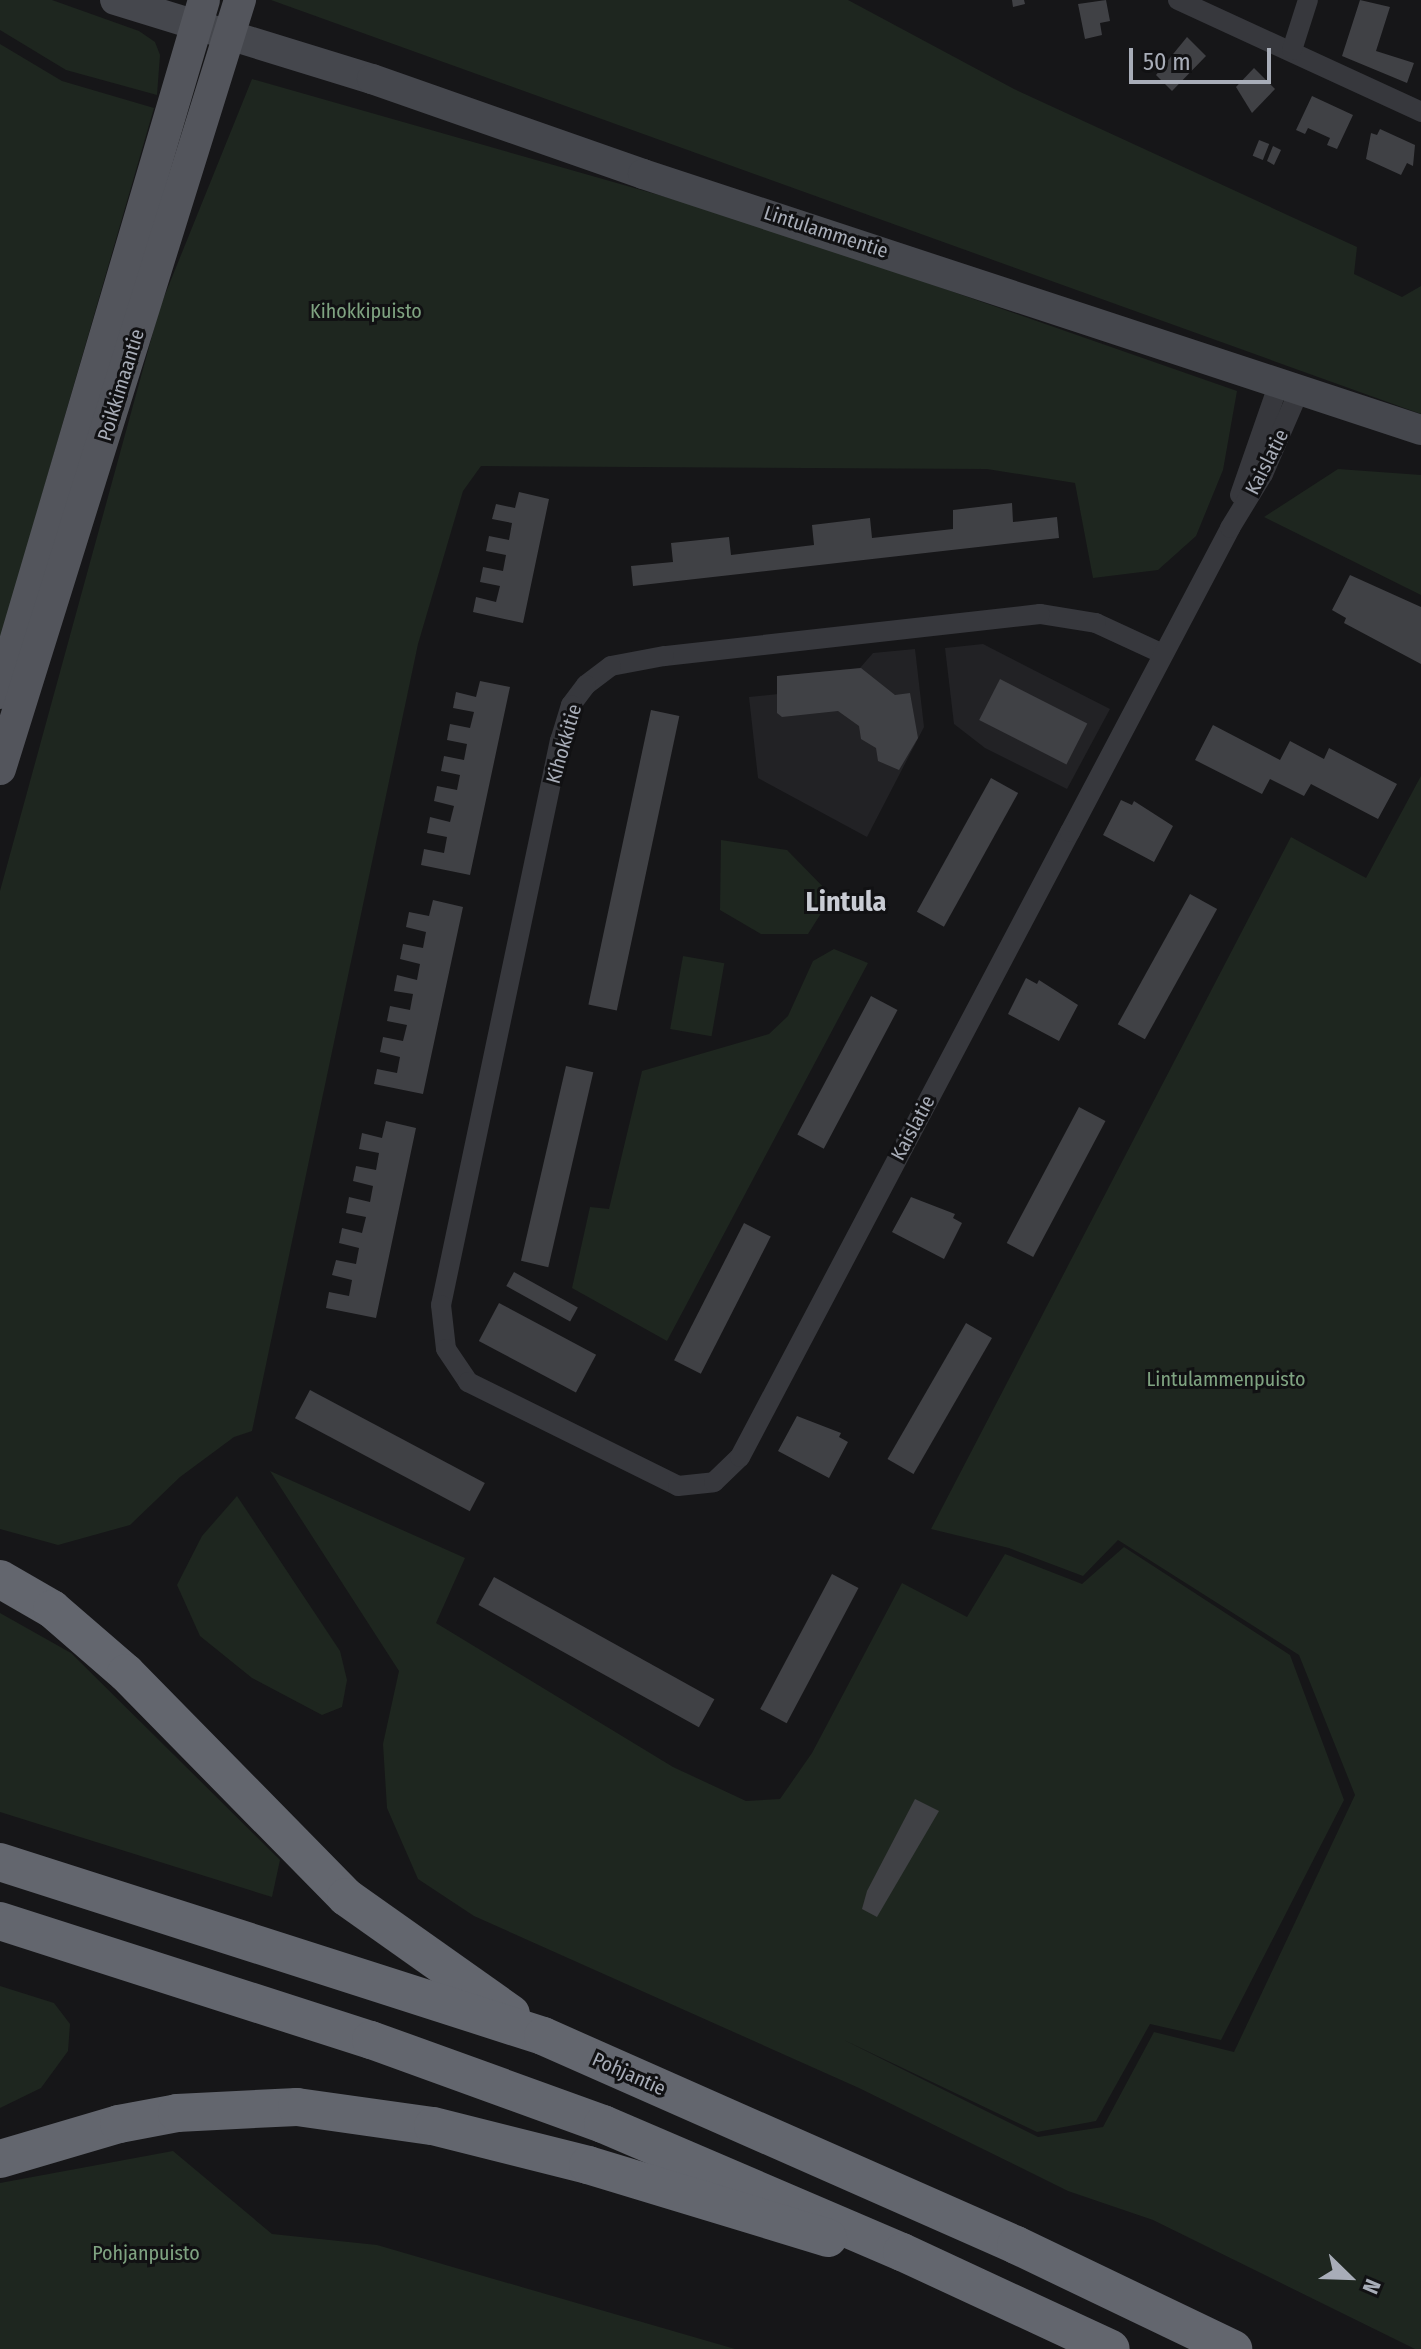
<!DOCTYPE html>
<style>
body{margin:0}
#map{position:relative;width:1421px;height:2349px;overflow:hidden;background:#161618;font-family:"Fira Sans Condensed",sans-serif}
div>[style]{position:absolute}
.built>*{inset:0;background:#222225}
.green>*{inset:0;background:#1e261f;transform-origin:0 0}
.building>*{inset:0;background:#404145;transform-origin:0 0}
.street>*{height:20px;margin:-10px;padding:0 10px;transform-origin:10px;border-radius:10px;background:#37383d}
.secondary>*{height:30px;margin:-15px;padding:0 15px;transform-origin:15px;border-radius:15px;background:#45474d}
.primary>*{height:32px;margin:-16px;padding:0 16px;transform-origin:16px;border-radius:16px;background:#53555c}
.highway>*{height:38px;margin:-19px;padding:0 19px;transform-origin:19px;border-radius:19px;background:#63666e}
span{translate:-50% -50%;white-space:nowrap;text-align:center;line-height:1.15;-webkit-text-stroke:6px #111113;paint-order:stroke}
.street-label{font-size:20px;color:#a8adb8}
.park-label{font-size:20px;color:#7fa381}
.district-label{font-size:28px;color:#c9ccd4;font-weight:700}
.north{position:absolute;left:1309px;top:2237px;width:80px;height:80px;-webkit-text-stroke:6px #111113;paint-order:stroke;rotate:113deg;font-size:22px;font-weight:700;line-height:32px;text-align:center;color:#a8adb8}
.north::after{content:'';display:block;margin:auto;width:28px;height:36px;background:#a8adb8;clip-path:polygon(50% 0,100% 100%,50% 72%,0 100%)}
.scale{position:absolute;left:1129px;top:48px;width:142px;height:36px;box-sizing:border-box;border:4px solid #a8adb8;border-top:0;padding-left:10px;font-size:24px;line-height:28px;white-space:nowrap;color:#a8adb8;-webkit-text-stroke:6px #111113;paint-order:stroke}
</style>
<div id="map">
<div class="built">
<i style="clip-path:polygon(983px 644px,1110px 709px,1067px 789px,985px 748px,954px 724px,945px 648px)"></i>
<i style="clip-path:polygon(915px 649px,924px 727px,867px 837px,758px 778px,749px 697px,778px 694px,777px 676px,860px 668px,873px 653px)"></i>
</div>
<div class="green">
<i style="clip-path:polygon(0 0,52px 0,139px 31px,155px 42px,160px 55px,157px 95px,66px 70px,0 30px)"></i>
<i style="clip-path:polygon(271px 0,848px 0,1014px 89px,1357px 247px,1354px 274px,1402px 297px,1421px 286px,1421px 414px)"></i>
<i style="clip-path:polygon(0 44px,62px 81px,154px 108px,0 640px)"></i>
<i style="clip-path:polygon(252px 79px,750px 221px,1237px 391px,1223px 470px,1196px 536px,1158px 570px,1093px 578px,1075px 483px,987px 469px,481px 466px,463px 491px,418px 644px,252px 1431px,234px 1437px,180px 1477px,130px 1525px,58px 1545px,0 1529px,0 891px,160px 307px)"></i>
<i style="clip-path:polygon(1338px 469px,1421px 475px,1421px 595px,1264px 517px)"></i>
<i style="clip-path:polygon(1421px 776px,1421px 2349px,1415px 2349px,1153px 2220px,1068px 2191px,859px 2088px,474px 1916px,418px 1879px,387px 1808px,383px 1744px,399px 1671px,270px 1471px,465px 1558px,436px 1623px,673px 1767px,746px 1801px,780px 1799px,812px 1753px,902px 1583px,967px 1617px,1005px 1554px,1082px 1584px,1124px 1547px,1290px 1655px,1344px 1800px,1221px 2040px,1150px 2024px,1096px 2121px,1037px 2132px,844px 2040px,1038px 2137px,1103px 2127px,1154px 2032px,1234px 2052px,1355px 1795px,1299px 1655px,1118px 1540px,1083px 1576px,1009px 1548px,931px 1529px,1291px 837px,1366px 878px)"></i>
<i style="clip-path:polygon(721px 840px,787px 850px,832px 896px,808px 934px,761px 934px,720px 910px)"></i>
<i style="clip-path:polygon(834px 949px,868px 963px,667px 1341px,572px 1288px,590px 1207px,609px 1209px,642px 1071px,769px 1034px,788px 1016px,813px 961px)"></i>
<i style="left:683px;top:956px;width:42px;height:74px;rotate:10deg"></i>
<i style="clip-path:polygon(237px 1496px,340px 1651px,347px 1680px,342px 1707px,322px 1715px,252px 1678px,200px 1636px,177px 1585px,202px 1536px)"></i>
<i style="clip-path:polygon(0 1613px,71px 1653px,280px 1860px,272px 1897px,0 1812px)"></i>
<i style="clip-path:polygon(0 1986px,54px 2003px,70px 2024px,68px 2051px,41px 2088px,0 2108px)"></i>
<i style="clip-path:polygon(173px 2151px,272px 2234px,377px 2245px,735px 2349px,0 2349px,0 2183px)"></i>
</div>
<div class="building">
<i style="clip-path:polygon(1012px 0,1024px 0,1025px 4px,1013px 7px)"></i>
<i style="clip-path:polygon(1106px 0,1110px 21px,1100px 23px,1102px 35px,1085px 39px,1078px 4px)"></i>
<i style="clip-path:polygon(1360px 0,1390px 7px,1376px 51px,1414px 63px,1407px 83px,1342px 56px)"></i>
<i style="clip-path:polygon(1187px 37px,1206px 56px,1172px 91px,1156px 75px)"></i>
<i style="clip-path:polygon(1254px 68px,1275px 89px,1252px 113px,1236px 87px)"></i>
<i style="clip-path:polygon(1312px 96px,1353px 115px,1337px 149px,1327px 145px,1330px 138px,1308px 128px,1305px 134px,1296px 130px)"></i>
<i style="clip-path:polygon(1380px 129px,1415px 145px,1413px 166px,1407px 163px,1401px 175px,1366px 159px,1371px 133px,1377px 135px)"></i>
<i style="left:1259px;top:140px;width:11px;height:17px;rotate:22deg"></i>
<i style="clip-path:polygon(1273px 146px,1281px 150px,1274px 165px,1267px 161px)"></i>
<i style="clip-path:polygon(519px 492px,549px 499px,523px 623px,473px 612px,476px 597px,496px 602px,500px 586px,480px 582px,483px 567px,503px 571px,506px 555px,486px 551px,489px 536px,509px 540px,512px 523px,492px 519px,496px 504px,515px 508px)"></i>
<i style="clip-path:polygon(1012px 503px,1013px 522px,1057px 517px,1059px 538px,633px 586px,631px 566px,673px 562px,671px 543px,729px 537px,731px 555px,814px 545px,812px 525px,870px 518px,872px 538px,953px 529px,953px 510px)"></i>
<i style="clip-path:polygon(1350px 575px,1421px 607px,1421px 664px,1344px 623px,1346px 618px,1332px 610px)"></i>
<i style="clip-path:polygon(861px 668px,895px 695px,910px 693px,918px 738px,899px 770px,878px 761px,876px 748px,861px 739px,859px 726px,838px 711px,782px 717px,777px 713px,777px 676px)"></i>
<i style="left:1000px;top:679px;width:98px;height:46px;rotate:27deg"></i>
<i style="clip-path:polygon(480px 681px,510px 687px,470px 875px,421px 865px,424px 849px,444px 853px,447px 837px,427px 833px,430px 817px,450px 822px,454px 806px,434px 801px,437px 786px,457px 790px,460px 775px,441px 771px,444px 756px,464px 760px,467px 744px,447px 740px,450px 724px,470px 728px,474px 712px,453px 708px,456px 692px,476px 697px)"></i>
<i style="left:651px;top:710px;width:29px;height:301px;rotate:12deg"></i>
<i style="clip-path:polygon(1213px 725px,1280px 760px,1290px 741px,1324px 759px,1329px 748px,1397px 784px,1378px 819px,1311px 784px,1304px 796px,1270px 779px,1262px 794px,1195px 760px)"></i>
<i style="left:991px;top:778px;width:31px;height:153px;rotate:29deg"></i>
<i style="clip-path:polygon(1121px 800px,1132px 805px,1134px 801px,1173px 826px,1154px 862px,1103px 835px)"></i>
<i style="left:1190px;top:894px;width:31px;height:149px;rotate:29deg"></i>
<i style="clip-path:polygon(433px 900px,463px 907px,423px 1094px,374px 1084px,377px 1069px,397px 1073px,400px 1057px,380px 1052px,383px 1037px,403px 1041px,407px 1025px,387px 1021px,390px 1006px,410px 1010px,413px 994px,394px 991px,397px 975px,417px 980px,420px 964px,400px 959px,403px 944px,423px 948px,426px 932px,406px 927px,409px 912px,429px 916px)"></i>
<i style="clip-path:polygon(1026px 978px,1037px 984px,1039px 980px,1078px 1005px,1059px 1041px,1008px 1014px)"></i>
<i style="left:871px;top:996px;width:30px;height:157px;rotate:28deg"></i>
<i style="left:566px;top:1066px;width:28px;height:200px;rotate:13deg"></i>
<i style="left:1079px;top:1107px;width:30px;height:154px;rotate:28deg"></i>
<i style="clip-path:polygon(386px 1121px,416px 1128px,376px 1318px,326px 1308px,329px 1292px,349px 1296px,352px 1280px,332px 1275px,336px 1260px,356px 1264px,359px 1248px,339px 1243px,342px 1228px,362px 1233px,366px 1217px,346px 1213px,349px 1197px,370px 1202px,373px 1186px,353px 1181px,356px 1166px,376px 1170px,379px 1153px,359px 1149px,362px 1133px,382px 1138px)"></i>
<i style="clip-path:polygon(911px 1197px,955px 1214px,953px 1218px,962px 1223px,944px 1259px,892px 1232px)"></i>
<i style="left:744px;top:1223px;width:30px;height:154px;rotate:27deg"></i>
<i style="left:514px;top:1272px;width:73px;height:16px;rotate:29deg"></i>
<i style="left:499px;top:1303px;width:110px;height:43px;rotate:28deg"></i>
<i style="left:966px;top:1323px;width:30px;height:157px;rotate:30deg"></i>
<i style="left:310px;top:1390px;width:198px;height:32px;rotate:28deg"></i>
<i style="clip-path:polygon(797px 1416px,841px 1433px,839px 1437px,848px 1442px,829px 1478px,778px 1451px)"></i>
<i style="left:832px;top:1574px;width:30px;height:153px;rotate:28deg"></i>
<i style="left:494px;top:1577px;width:252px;height:32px;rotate:29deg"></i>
<i style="clip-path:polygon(915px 1799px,939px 1811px,877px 1917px,862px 1909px,867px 1891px)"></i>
</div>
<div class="street">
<i style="left:1178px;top:0;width:268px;rotate:24.7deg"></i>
<i style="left:1292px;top:50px;width:52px;rotate:-72.3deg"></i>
<i style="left:1240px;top:495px;width:115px;rotate:-70.8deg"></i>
<i style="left:1163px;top:654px;width:74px;rotate:-155.2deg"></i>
<i style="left:1096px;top:623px;width:57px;rotate:-170.9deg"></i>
<i style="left:1040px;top:614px;width:378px;rotate:173.6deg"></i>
<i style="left:664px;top:656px;width:54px;rotate:169.3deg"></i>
<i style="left:611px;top:666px;width:31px;rotate:143deg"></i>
<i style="left:586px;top:685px;width:25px;rotate:127deg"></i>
<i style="left:571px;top:705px;width:37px;rotate:107deg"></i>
<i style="left:560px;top:740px;width:577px;rotate:101.89deg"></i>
<i style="left:441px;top:1305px;width:44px;rotate:83.5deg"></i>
<i style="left:446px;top:1349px;width:40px;rotate:56deg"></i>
<i style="left:468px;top:1382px;width:234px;rotate:26.3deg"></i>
<i style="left:678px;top:1486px;width:36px;rotate:-6deg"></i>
<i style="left:714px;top:1482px;width:36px;rotate:-44deg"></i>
<i style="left:740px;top:1457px;width:707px;rotate:-62.17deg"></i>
<i style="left:1070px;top:832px;width:344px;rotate:-62.2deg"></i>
<i style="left:1230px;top:528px;width:63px;rotate:-58.6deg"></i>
<i style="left:1263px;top:474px;width:88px;rotate:-66.6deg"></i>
</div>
<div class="secondary">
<i style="left:115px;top:0;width:269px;rotate:17.1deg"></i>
<i style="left:372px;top:79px;width:287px;rotate:19.3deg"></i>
<i style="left:643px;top:174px;width:819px;rotate:18.21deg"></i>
</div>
<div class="primary">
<i style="left:0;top:693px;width:722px;rotate:-73.6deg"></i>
<i style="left:0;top:769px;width:806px;rotate:-72.67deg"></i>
</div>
<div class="highway">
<i style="left:0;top:1579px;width:60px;rotate:30deg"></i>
<i style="left:52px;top:1609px;width:98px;rotate:40.9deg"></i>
<i style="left:126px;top:1673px;width:314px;rotate:45.5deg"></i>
<i style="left:346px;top:1897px;width:202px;rotate:35.3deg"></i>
<i style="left:0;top:1862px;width:570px;rotate:17.77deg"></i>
<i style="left:543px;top:2036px;width:517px;rotate:23.84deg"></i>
<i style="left:1016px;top:2245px;width:241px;rotate:25.6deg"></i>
<i style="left:0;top:1921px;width:390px;rotate:17.8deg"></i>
<i style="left:371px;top:2040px;width:247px;rotate:19.9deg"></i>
<i style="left:603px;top:2124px;width:325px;rotate:23.2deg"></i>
<i style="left:902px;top:2252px;width:230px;rotate:24.9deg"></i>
<i style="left:0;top:2159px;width:124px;rotate:-16.4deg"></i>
<i style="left:119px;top:2124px;width:59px;rotate:-10.7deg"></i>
<i style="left:177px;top:2113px;width:120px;rotate:-2.9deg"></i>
<i style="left:297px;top:2107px;width:137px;rotate:8deg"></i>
<i style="left:433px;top:2126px;width:160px;rotate:14.1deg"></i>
<i style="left:588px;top:2165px;width:251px;rotate:16.9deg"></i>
</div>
<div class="street-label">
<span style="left:826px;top:232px;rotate:18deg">Lintulammentie</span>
<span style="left:121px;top:385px;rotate:-73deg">Poikkimaantie</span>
<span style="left:1267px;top:462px;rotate:-63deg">Kaislatie</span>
<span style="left:564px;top:744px;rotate:-74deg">Kihokkitie</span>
<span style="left:913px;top:1128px;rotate:-62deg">Kaislatie</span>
<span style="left:629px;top:2074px;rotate:24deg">Pohjantie</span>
</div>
<div class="park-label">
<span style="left:366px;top:311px">Kihokkipuisto</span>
<span style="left:1226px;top:1379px">Lintulammenpuisto</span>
<span style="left:146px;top:2253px">Pohjanpuisto</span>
</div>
<div class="district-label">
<span style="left:846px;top:902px">Lintula</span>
</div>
<div class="north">N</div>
<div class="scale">50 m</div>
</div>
